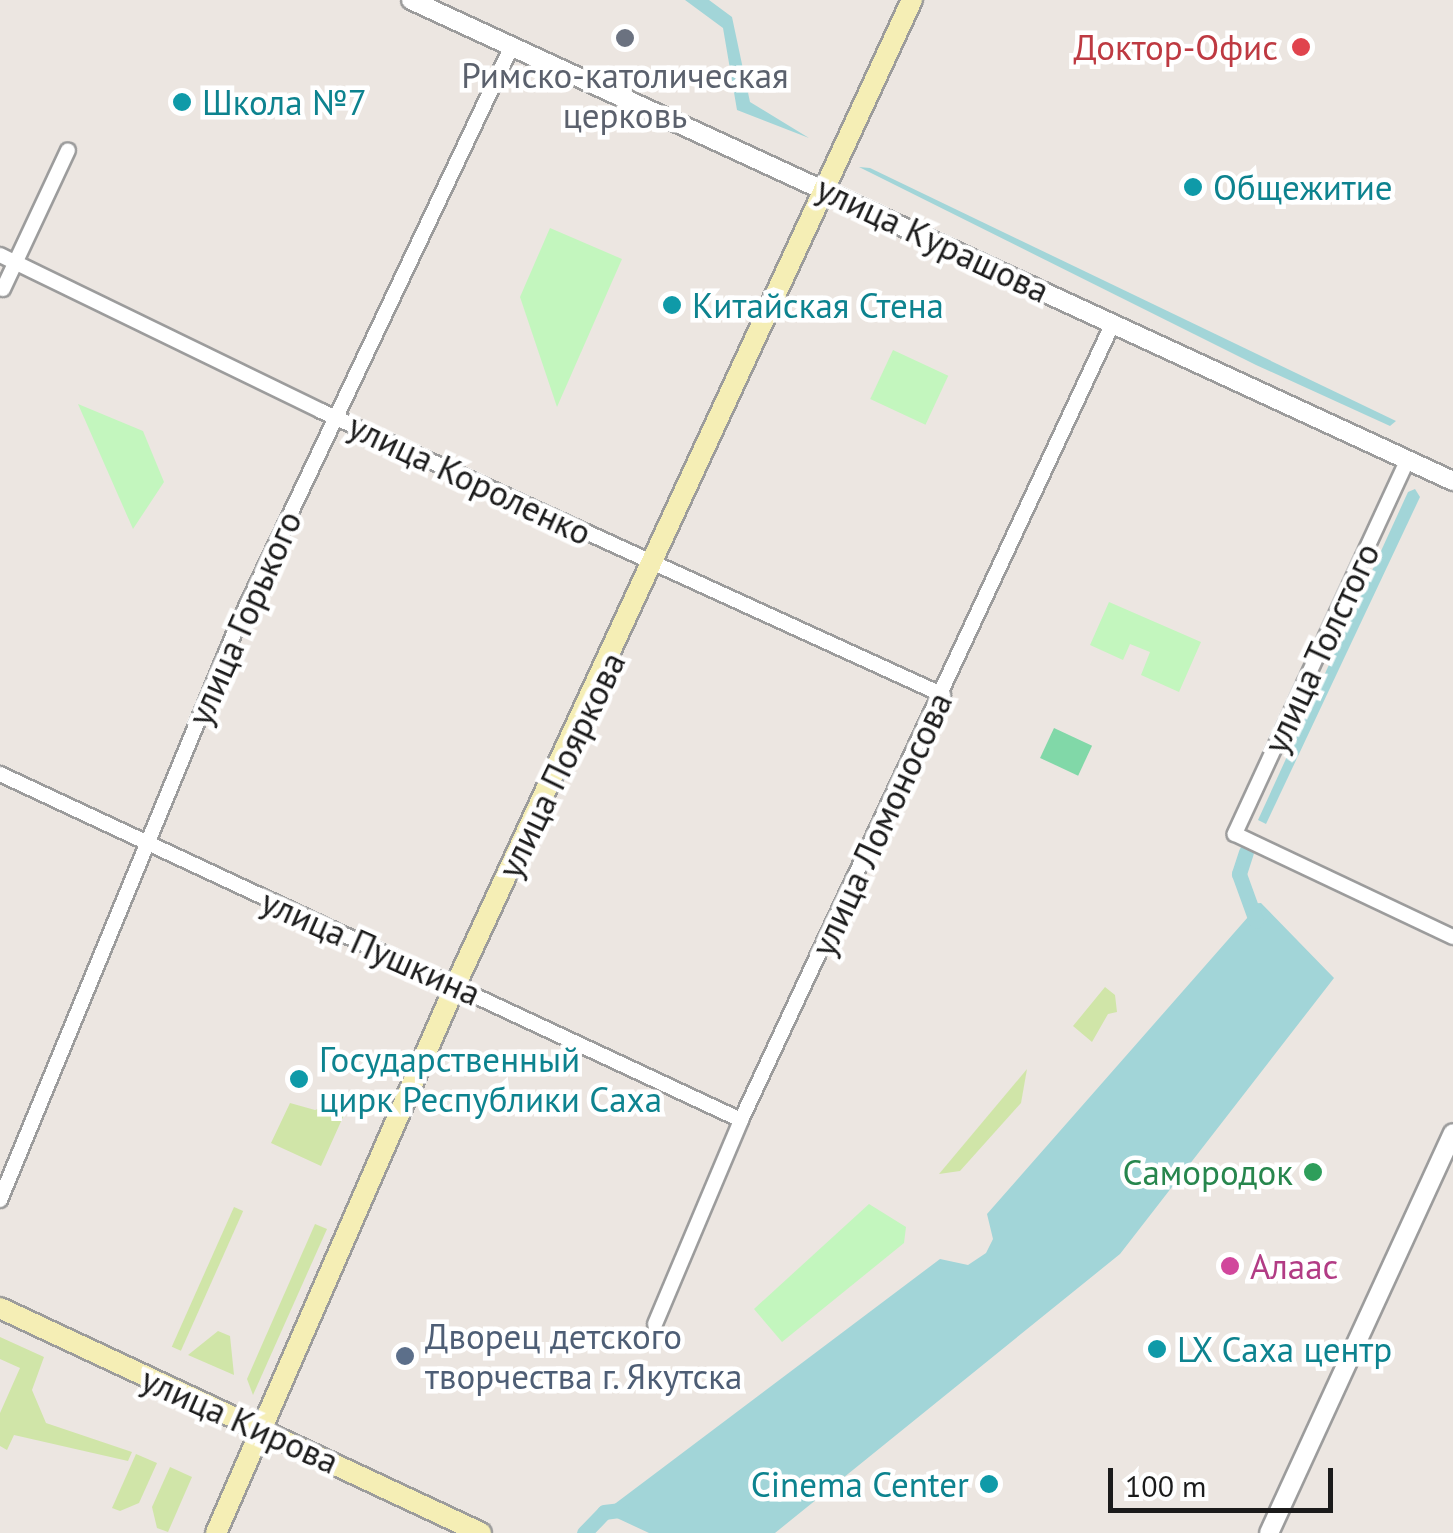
<!DOCTYPE html>
<meta charset="utf-8">
<style>
body{margin:0}
#map{position:relative;width:1453px;height:1533px;overflow:hidden;background:#ece6e1;font-family:"PT Sans",sans-serif}
div>[style]{position:absolute}
.grass>*{inset:0;background:#d0e5a8;transform-origin:0 0}
.park>*{inset:0;background:#c3f6be;transform-origin:0 0}
.pitch>*{inset:0;background:#81d8a8;transform-origin:0 0}
.water>*{inset:0;background:#a2d5d8}
.canal>*{height:15px;margin:-7.5px;padding:0 7.5px;transform-origin:7.5px;border-radius:7.5px;background:#a2d5d8}
.roads{filter:drop-shadow(2px 0 #9c9c9c) drop-shadow(-2px 0 #9c9c9c) drop-shadow(0 2px #9c9c9c) drop-shadow(0 -2px #9c9c9c)}
.minor>*{height:14px;margin:-7px;padding:0 7px;transform-origin:7px;border-radius:7px;background:#fff}
.tertiary>*{height:18px;margin:-9px;padding:0 9px;transform-origin:9px;border-radius:9px;background:#fff}
.secondary>*{height:20px;margin:-10px;padding:0 10px;transform-origin:10px;border-radius:10px;background:#f5eeb5}
.dots>*{width:28px;height:28px;translate:-50% -50%;box-sizing:border-box;border:5px solid #fff;border-radius:50%}
span{translate:-50% -50%;white-space:nowrap;text-align:center;line-height:1.15;-webkit-text-stroke:9px #fff;paint-order:stroke}
.health-label{font-size:35px;color:#be3a42}
.right{translate:-100% -50%;text-align:right}
.worship-label{font-size:35px;color:#5b616d}
.culture-label{font-size:35px;color:#0d838f}
.left{translate:0 -50%;text-align:left}
.street-label{font-size:35px;color:#1b1b1b}
.leisure-label{font-size:35px;color:#27864d}
.hotel-label{font-size:35px;color:#b23c85}
.service-label{font-size:35px;color:#4e5e75}
.scale{position:absolute;left:1108px;top:1468px;width:225px;height:45px;box-sizing:border-box;border:5px solid #1b1b1b;border-top:0;padding-left:12px;font-size:30px;line-height:35px;white-space:nowrap;color:#1b1b1b;-webkit-text-stroke:8px #fff;paint-order:stroke}
</style>
<div id="map">
<div class="grass">
<i style="clip-path:polygon(1105px 987px,1115px 995px,1117px 1012px,1108px 1014px,1092px 1042px,1073px 1026px)"></i>
<i style="clip-path:polygon(1027px 1069px,1021px 1103px,960px 1171px,939px 1174px)"></i>
<i style="clip-path:polygon(352px 1097px,321px 1166px,271px 1143px,290px 1103px,315px 1110px)"></i>
<i style="left:234px;top:1207px;width:10px;height:153px;rotate:24deg"></i>
<i style="clip-path:polygon(315px 1224px,327px 1229px,253px 1395px,247px 1379px)"></i>
<i style="clip-path:polygon(218px 1331px,230px 1336px,234px 1375px,188px 1355px)"></i>
<i style="clip-path:polygon(0 1337px,44px 1357px,32px 1390px,46px 1423px,132px 1452px,128px 1461px,14px 1435px,7px 1450px,0 1446px,0 1413px,20px 1368px,0 1359px)"></i>
<i style="clip-path:polygon(136px 1454px,157px 1463px,139px 1503px,120px 1511px,112px 1508px)"></i>
<i style="clip-path:polygon(170px 1467px,192px 1477px,168px 1532px,157px 1528px,152px 1507px)"></i>
</div>
<div class="park">
<i style="clip-path:polygon(550px 228px,622px 259px,557px 407px,520px 297px)"></i>
<i style="left:893px;top:350px;width:61px;height:54px;rotate:25deg"></i>
<i style="clip-path:polygon(78px 404px,143px 431px,164px 482px,133px 529px)"></i>
<i style="clip-path:polygon(1109px 602px,1201px 642px,1179px 692px,1141px 675px,1150px 652px,1130px 644px,1123px 660px,1090px 645px)"></i>
<i style="clip-path:polygon(869px 1204px,906px 1227px,904px 1243px,782px 1342px,754px 1309px)"></i>
</div>
<div class="pitch">
<i style="left:1054px;top:728px;width:42px;height:33px;rotate:25deg"></i>
</div>
<div class="water">
<i style="clip-path:polygon(685px 0,709px 0,732px 17px,750px 102px,809px 138px,737px 110px,723px 28px)"></i>
<i style="clip-path:polygon(859px 167px,870px 168px,1396px 421px,1390px 426px,1256px 365px)"></i>
<i style="clip-path:polygon(1415px 489px,1420px 497px,1266px 824px,1258px 820px,1408px 492px)"></i>
<i style="clip-path:polygon(1261px 903px,1334px 978px,1120px 1254px,775px 1533px,649px 1533px,604px 1512px,940px 1259px,968px 1265px,986px 1253px,993px 1239px,987px 1214px,1248px 917px,1246px 904px)"></i>
</div>
<div class="canal">
<i style="left:1246px;top:852px;width:23px;rotate:108deg"></i>
<i style="left:1239px;top:874px;width:50px;rotate:70.1deg"></i>
<i style="left:584px;top:1533px;width:29px;rotate:-46deg"></i>
<i style="left:604px;top:1512px;width:17px;rotate:-7deg"></i>
</div>
<div class="roads">
<div class="minor">
<i style="left:0;top:255px;width:357px;rotate:25.9deg"></i>
<i style="left:321px;top:411px;width:684px;rotate:24.54deg"></i>
<i style="left:3px;top:289px;width:153px;rotate:-64.9deg"></i>
<i style="left:1407px;top:461px;width:411px;rotate:114.8deg"></i>
<i style="left:1235px;top:834px;width:241px;rotate:25.3deg"></i>
<i style="left:0;top:774px;width:818px;rotate:25.03deg"></i>
<i style="left:0;top:1200px;width:623px;rotate:-67.55deg"></i>
<i style="left:238px;top:624px;width:640px;rotate:-64.64deg"></i>
<i style="left:655px;top:1324px;width:221px;rotate:-67.1deg"></i>
<i style="left:741px;top:1120px;width:877px;rotate:-64.98deg"></i>
</div>
<div class="tertiary">
<i style="left:411px;top:0;width:1148px;rotate:24.78deg"></i>
<i style="left:1269px;top:1533px;width:440px;rotate:-65.3deg"></i>
</div>
<div class="secondary">
<i style="left:0;top:1308px;width:531px;rotate:25.07deg"></i>
<i style="left:216px;top:1533px;width:599px;rotate:-66.39deg"></i>
<i style="left:456px;top:984px;width:1085px;rotate:-65.14deg"></i>
</div>
</div>
<div class="dots">
<i style="left:625px;top:38px;background:#6b7280"></i>
<i style="left:1301px;top:47px;background:#e0444e"></i>
<i style="left:182px;top:102px;background:#0f9aa8"></i>
<i style="left:1193px;top:187px;background:#0f9aa8"></i>
<i style="left:672px;top:305px;background:#0f9aa8"></i>
<i style="left:299px;top:1079px;background:#0f9aa8"></i>
<i style="left:1313px;top:1172px;background:#2e9e5b"></i>
<i style="left:1230px;top:1266px;background:#d1479c"></i>
<i style="left:1157px;top:1349px;background:#0f9aa8"></i>
<i style="left:405px;top:1356px;background:#5c6f8a"></i>
<i style="left:989px;top:1484px;background:#0f9aa8"></i>
</div>
<div class="health-label">
<span class="right" style="left:1278px;top:47px">Доктор-Офис</span>
</div>
<div class="worship-label">
<span style="left:625px;top:95px">Римско-католическая<br>церковь</span>
</div>
<div class="culture-label">
<span class="left" style="left:202px;top:102px">Школа №7</span>
<span class="left" style="left:1213px;top:187px">Общежитие</span>
<span class="left" style="left:692px;top:305px">Китайская Стена</span>
<span class="left" style="left:319px;top:1079px">Государственный<br>цирк Республики Саха</span>
<span class="left" style="left:1177px;top:1349px">LX Саха центр</span>
<span class="right" style="left:969px;top:1484px">Cinema Center</span>
</div>
<div class="street-label">
<span style="left:933px;top:239px;rotate:25deg">улица Курашова</span>
<span style="left:470px;top:479px;rotate:25deg">улица Короленко</span>
<span style="left:244px;top:618px;rotate:-66deg">улица Горького</span>
<span style="left:1321px;top:648px;rotate:-65deg">улица Толстого</span>
<span style="left:561px;top:765px;rotate:-64deg">улица Пояркова</span>
<span style="left:881px;top:824px;rotate:-65deg">улица Ломоносова</span>
<span style="left:371px;top:947px;rotate:24deg">улица Пушкина</span>
<span style="left:240px;top:1420px;rotate:24deg">улица Кирова</span>
</div>
<div class="leisure-label">
<span class="right" style="left:1293px;top:1172px">Самородок</span>
</div>
<div class="hotel-label">
<span class="left" style="left:1250px;top:1266px">Алаас</span>
</div>
<div class="service-label">
<span class="left" style="left:425px;top:1356px">Дворец детского<br>творчества г. Якутска</span>
</div>
<div class="scale">100 m</div>
</div>
